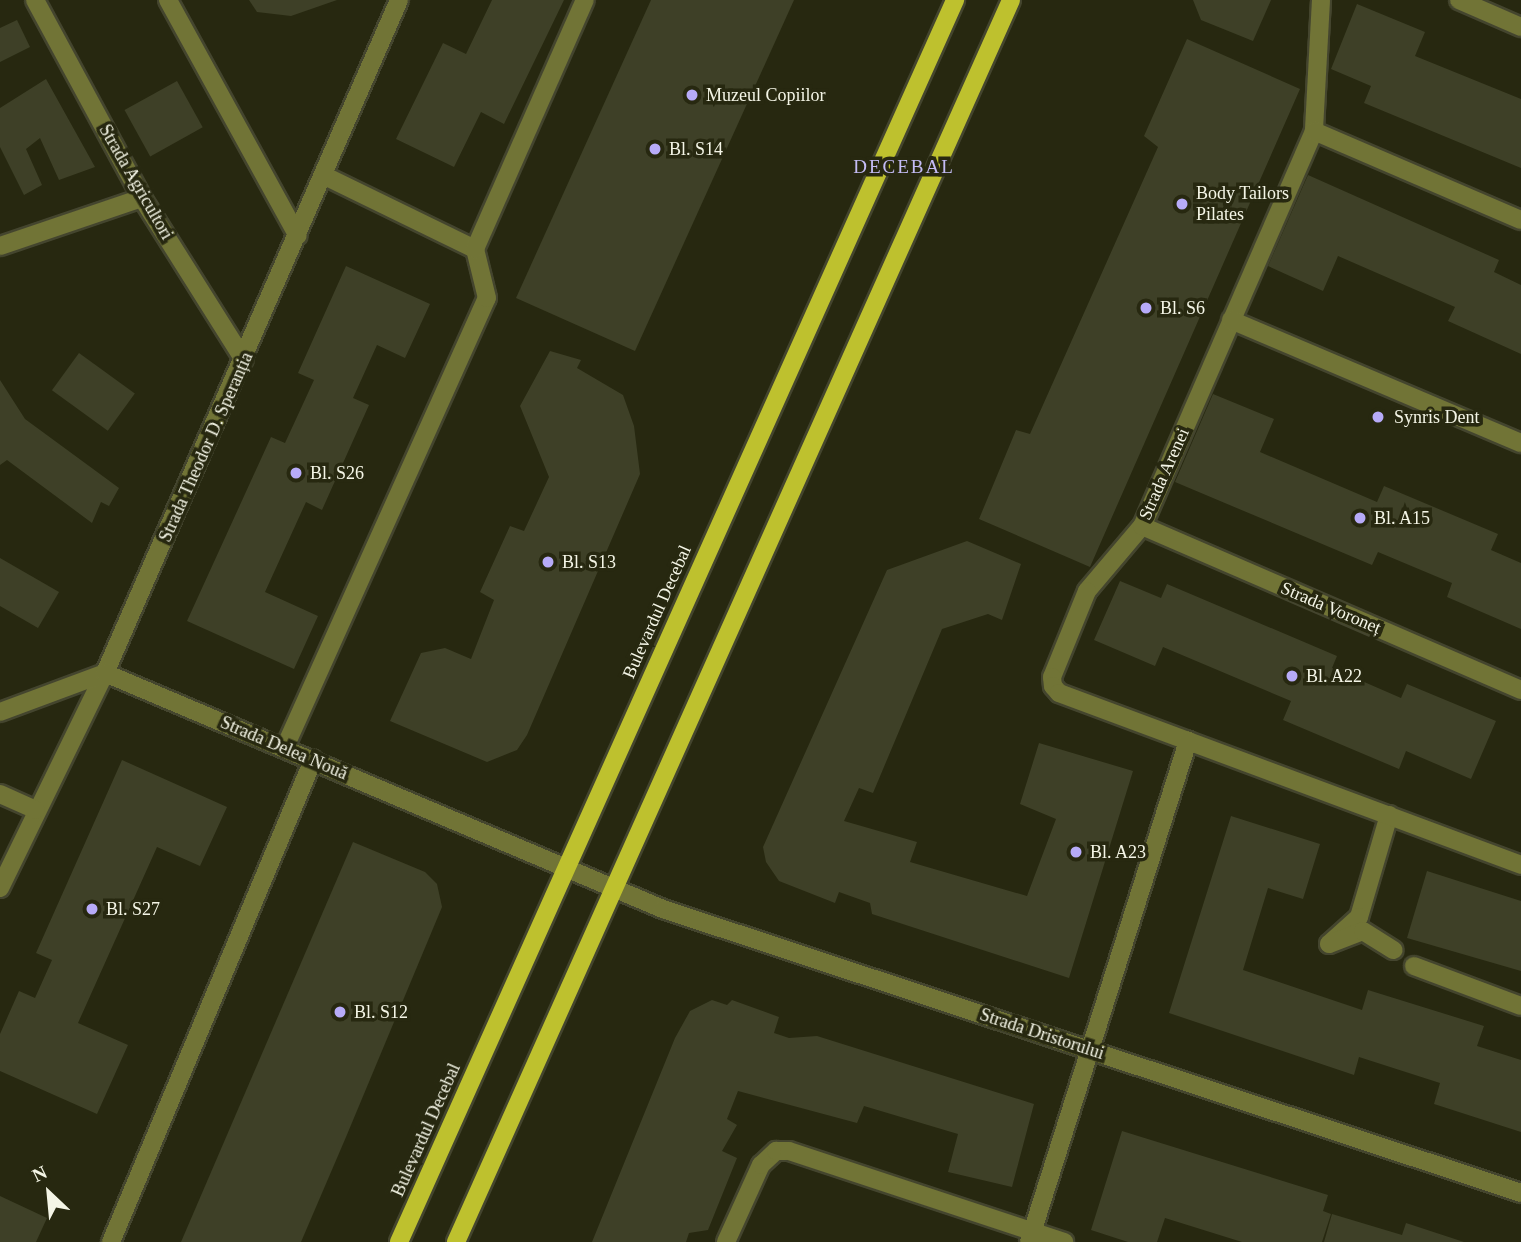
<!DOCTYPE html>
<meta charset="utf-8">
<style>
body{margin:0}
#map{position:relative;width:1521px;height:1242px;overflow:hidden;background:#272810;font-family:"Times New Roman",serif}
div>[style]{position:absolute}
.building>*{inset:0;background:#3e4027;transform-origin:0 0}
.roads{filter:drop-shadow(2px 0 #44452e) drop-shadow(-2px 0 #44452e) drop-shadow(0 2px #44452e) drop-shadow(0 -2px #44452e)}
.service>*{height:18px;margin:-9px;padding:0 9px;transform-origin:9px;border-radius:9px;background:#717436}
.pedestrian>*{height:18px;margin:-9px;padding:0 9px;transform-origin:9px;border-radius:9px;background:#717436}
.minor>*{height:18px;margin:-9px;padding:0 9px;transform-origin:9px;border-radius:9px;background:#717436}
.tertiary>*{height:18px;margin:-9px;padding:0 9px;transform-origin:9px;border-radius:9px;background:#717436}
.primary>*{height:18px;margin:-9px;padding:0 9px;transform-origin:9px;border-radius:9px;background:#bec12e}
.dots>*{width:19px;height:19px;translate:-50% -50%;box-sizing:border-box;border:4px solid #272810;border-radius:50%}
span{translate:-50% -50%;white-space:nowrap;text-align:center;line-height:1.15;-webkit-text-stroke:7px #272810;paint-order:stroke}
.poi-label{font-size:18px;color:#f4f5e6}
.left{translate:0 -50%;text-align:left}
.street-label{font-size:18px;color:#f4f5e6}
.neighbourhood-label{font-size:19px;color:#c4bcf5;letter-spacing:2px}
.north{position:absolute;left:14px;top:1158px;width:70px;height:70px;-webkit-text-stroke:5px #272810;paint-order:stroke;rotate:334deg;font-size:19px;font-weight:700;line-height:28px;text-align:center;color:#f4f5e6}
.north::after{content:'';display:block;margin:auto;width:24px;height:32px;background:#f4f5e6;clip-path:polygon(50% 0,100% 100%,50% 72%,0 100%)}
</style>
<div id="map">
<div class="building">
<i style="clip-path:polygon(249px 0,337px 0,291px 16px,257px 12px)"></i>
<i style="clip-path:polygon(492px 0,564px 0,504px 124px,481px 112px,454px 167px,396px 139px,443px 43px,466px 54px)"></i>
<i style="clip-path:polygon(651px 0,794px 0,635px 351px,516px 298px)"></i>
<i style="clip-path:polygon(1193px 0,1271px 0,1253px 41px,1201px 20px)"></i>
<i style="clip-path:polygon(1357px 4px,1425px 32px,1415px 56px,1521px 99px,1521px 168px,1364px 103px,1371px 86px,1331px 69px)"></i>
<i style="clip-path:polygon(17px 20px,30px 47px,0 62px,0 28px)"></i>
<i style="clip-path:polygon(1187px 39px,1300px 89px,1090px 567px,979px 519px,1016px 430px,1030px 434px,1158px 147px,1144px 136px)"></i>
<i style="clip-path:polygon(46px 79px,95px 167px,59px 180px,40px 138px,26px 149px,42px 185px,24px 195px,0 147px,0 108px)"></i>
<i style="left:177px;top:81px;width:53px;height:60px;rotate:61deg"></i>
<i style="clip-path:polygon(1308px 175px,1499px 260px,1494px 272px,1521px 285px,1521px 354px,1448px 321px,1455px 307px,1338px 256px,1323px 291px,1268px 266px)"></i>
<i style="clip-path:polygon(346px 266px,430px 304px,405px 358px,377px 345px,353px 398px,369px 405px,322px 510px,306px 502px,265px 592px,318px 616px,294px 669px,187px 621px,271px 437px,285px 443px,314px 380px,298px 373px)"></i>
<i style="clip-path:polygon(550px 351px,581px 360px,577px 368px,623px 395px,634px 426px,640px 474px,527px 735px,517px 750px,487px 762px,390px 721px,421px 653px,445px 648px,471px 659px,494px 600px,480px 592px,510px 526px,524px 531px,549px 477px,520px 406px)"></i>
<i style="left:79px;top:353px;width:69px;height:46px;rotate:36deg"></i>
<i style="clip-path:polygon(0 380px,25px 419px,119px 488px,109px 506px,101px 502px,92px 523px,7px 460px,0 465px)"></i>
<i style="clip-path:polygon(1213px 394px,1274px 419px,1260px 452px,1377px 502px,1384px 486px,1498px 534px,1491px 550px,1521px 563px,1521px 629px,1447px 597px,1452px 583px,1378px 552px,1372px 565px,1175px 482px)"></i>
<i style="clip-path:polygon(967px 541px,1021px 564px,1002px 620px,988px 614px,942px 629px,873px 793px,859px 788px,844px 821px,917px 842px,910px 862px,1027px 896px,1056px 819px,1020px 804px,1039px 743px,1133px 771px,1069px 978px,872px 914px,870px 903px,839px 892px,835px 903px,779px 881px,766px 862px,763px 847px,887px 570px)"></i>
<i style="clip-path:polygon(0 558px,59px 592px,38px 628px,0 606px)"></i>
<i style="clip-path:polygon(1120px 581px,1161px 598px,1167px 584px,1337px 656px,1332px 668px,1401px 698px,1407px 684px,1496px 721px,1471px 779px,1406px 751px,1399px 769px,1283px 720px,1291px 701px,1163px 647px,1155px 666px,1094px 640px)"></i>
<i style="clip-path:polygon(122px 760px,227px 807px,200px 866px,157px 847px,78px 1023px,128px 1045px,97px 1114px,0 1071px,0 1034px,19px 991px,35px 998px,52px 960px,36px 953px)"></i>
<i style="clip-path:polygon(1231px 816px,1320px 844px,1303px 899px,1268px 888px,1243px 970px,1362px 1010px,1368px 990px,1484px 1026px,1477px 1046px,1521px 1060px,1521px 1132px,1434px 1104px,1440px 1083px,1359px 1057px,1354px 1075px,1169px 1013px)"></i>
<i style="clip-path:polygon(353px 842px,425px 872px,437px 884px,442px 907px,346px 1137px,301px 1242px,181px 1242px)"></i>
<i style="clip-path:polygon(1427px 871px,1521px 901px,1521px 971px,1407px 938px)"></i>
<i style="clip-path:polygon(712px 1000px,727px 1005px,732px 1000px,779px 1017px,774px 1033px,789px 1038px,817px 1036px,1034px 1104px,1012px 1187px,948px 1172px,958px 1134px,864px 1106px,857px 1123px,738px 1091px,727px 1119px,737px 1125px,722px 1151px,737px 1158px,708px 1230px,689px 1233px,686px 1242px,592px 1242px,675px 1038px,690px 1011px)"></i>
<i style="clip-path:polygon(1122px 1131px,1328px 1195px,1323px 1211px,1331px 1214px,1322px 1242px,1242px 1242px,1165px 1218px,1157px 1242px,1128px 1242px,1091px 1230px)"></i>
<i style="clip-path:polygon(0 1196px,47px 1218px,36px 1242px,0 1242px)"></i>
<i style="clip-path:polygon(1332px 1214px,1402px 1235px,1406px 1223px,1464px 1242px,1324px 1242px)"></i>
</div>
<div class="roads">
<div class="service">
<i style="left:325px;top:176px;width:167px;rotate:26deg"></i>
<i style="left:285px;top:747px;width:492px;rotate:-65.8deg"></i>
<i style="left:487px;top:298px;width:50px;rotate:-103.8deg"></i>
<i style="left:475px;top:249px;width:272px;rotate:-66.2deg"></i>
<i style="left:111px;top:1242px;width:523px;rotate:-67.26deg"></i>
<i style="left:726px;top:1242px;width:85px;rotate:-65.6deg"></i>
<i style="left:761px;top:1165px;width:21px;rotate:-43deg"></i>
<i style="left:776px;top:1151px;width:13px"></i>
<i style="left:789px;top:1151px;width:290px;rotate:18.3deg"></i>
</div>
<div class="pedestrian">
<i style="left:1389px;top:815px;width:106px;rotate:106.4deg"></i>
<i style="left:1359px;top:917px;width:40px;rotate:138deg"></i>
<i style="left:1329px;top:944px;width:36px;rotate:-21deg"></i>
<i style="left:1363px;top:931px;width:36px;rotate:32deg"></i>
<i style="left:1414px;top:966px;width:114px;rotate:20.5deg"></i>
</div>
<div class="minor">
<i style="left:35px;top:0;width:225px;rotate:61.6deg"></i>
<i style="left:142px;top:198px;width:191px;rotate:57.8deg"></i>
<i style="left:168px;top:0;width:269px;rotate:61.2deg"></i>
<i style="left:1321px;top:0;width:131px;rotate:93.1deg"></i>
<i style="left:1314px;top:131px;width:431px;rotate:113.5deg"></i>
<i style="left:1142px;top:526px;width:85px;rotate:130.2deg"></i>
<i style="left:1087px;top:591px;width:93px;rotate:112.1deg"></i>
<i style="left:1052px;top:677px;width:9px;rotate:84deg"></i>
<i style="left:1053px;top:686px;width:9px;rotate:49deg"></i>
<i style="left:1059px;top:693px;width:493px;rotate:20.4deg"></i>
<i style="left:1459px;top:0;width:68px;rotate:23.5deg"></i>
<i style="left:1314px;top:131px;width:225px;rotate:23.3deg"></i>
<i style="left:0;top:246px;width:150px;rotate:-18.7deg"></i>
<i style="left:1231px;top:320px;width:315px;rotate:23deg"></i>
<i style="left:1142px;top:526px;width:413px;rotate:23.4deg"></i>
<i style="left:0;top:888px;width:239px;rotate:-64deg"></i>
<i style="left:105px;top:673px;width:734px;rotate:-66.4deg"></i>
<i style="left:1029px;top:1242px;width:526px;rotate:-72.39deg"></i>
</div>
<div class="tertiary">
<i style="left:0;top:712px;width:112px;rotate:-20.4deg"></i>
<i style="left:105px;top:673px;width:606px;rotate:22.93deg"></i>
<i style="left:663px;top:909px;width:904px;rotate:18.31deg"></i>
<i style="left:0;top:794px;width:39px;rotate:24deg"></i>
</div>
<div class="primary">
<i style="left:399px;top:1242px;width:1361px;rotate:-65.88deg"></i>
<i style="left:456px;top:1242px;width:1360px;rotate:-65.92deg"></i>
</div>
</div>
<div class="dots">
<i style="left:692px;top:95px;background:#b7abf8"></i>
<i style="left:655px;top:149px;background:#b7abf8"></i>
<i style="left:1182px;top:204px;background:#b7abf8"></i>
<i style="left:1146px;top:308px;background:#b7abf8"></i>
<i style="left:1378px;top:417px;background:#b7abf8"></i>
<i style="left:296px;top:473px;background:#b7abf8"></i>
<i style="left:1360px;top:518px;background:#b7abf8"></i>
<i style="left:548px;top:562px;background:#b7abf8"></i>
<i style="left:1292px;top:676px;background:#b7abf8"></i>
<i style="left:1076px;top:852px;background:#b7abf8"></i>
<i style="left:92px;top:909px;background:#b7abf8"></i>
<i style="left:340px;top:1012px;background:#b7abf8"></i>
</div>
<div class="poi-label">
<span class="left" style="left:706px;top:95px">Muzeul Copiilor</span>
<span class="left" style="left:669px;top:149px">Bl. S14</span>
<span class="left" style="left:1196px;top:204px">Body Tailors<br>Pilates</span>
<span class="left" style="left:1160px;top:308px">Bl. S6</span>
<span class="left" style="left:1394px;top:417px">Synris Dent</span>
<span class="left" style="left:310px;top:473px">Bl. S26</span>
<span class="left" style="left:1374px;top:518px">Bl. A15</span>
<span class="left" style="left:562px;top:562px">Bl. S13</span>
<span class="left" style="left:1306px;top:676px">Bl. A22</span>
<span class="left" style="left:1090px;top:852px">Bl. A23</span>
<span class="left" style="left:106px;top:909px">Bl. S27</span>
<span class="left" style="left:354px;top:1012px">Bl. S12</span>
</div>
<div class="street-label">
<span style="left:136px;top:182px;rotate:60deg">Strada Agricultori</span>
<span style="left:206px;top:447px;rotate:-66deg">Strada Theodor D. Speranția</span>
<span style="left:1164px;top:474px;rotate:-66deg">Strada Arenei</span>
<span style="left:1331px;top:608px;rotate:23deg">Strada Voroneț</span>
<span style="left:657px;top:612px;rotate:-66deg">Bulevardul Decebal</span>
<span style="left:284px;top:748px;rotate:23deg">Strada Delea Nouă</span>
<span style="left:1042px;top:1034px;rotate:18deg">Strada Dristorului</span>
<span style="left:426px;top:1130px;rotate:-66deg">Bulevardul Decebal</span>
</div>
<div class="neighbourhood-label">
<span style="left:904px;top:167px">DECEBAL</span>
</div>
<div class="north">N</div>
</div>
